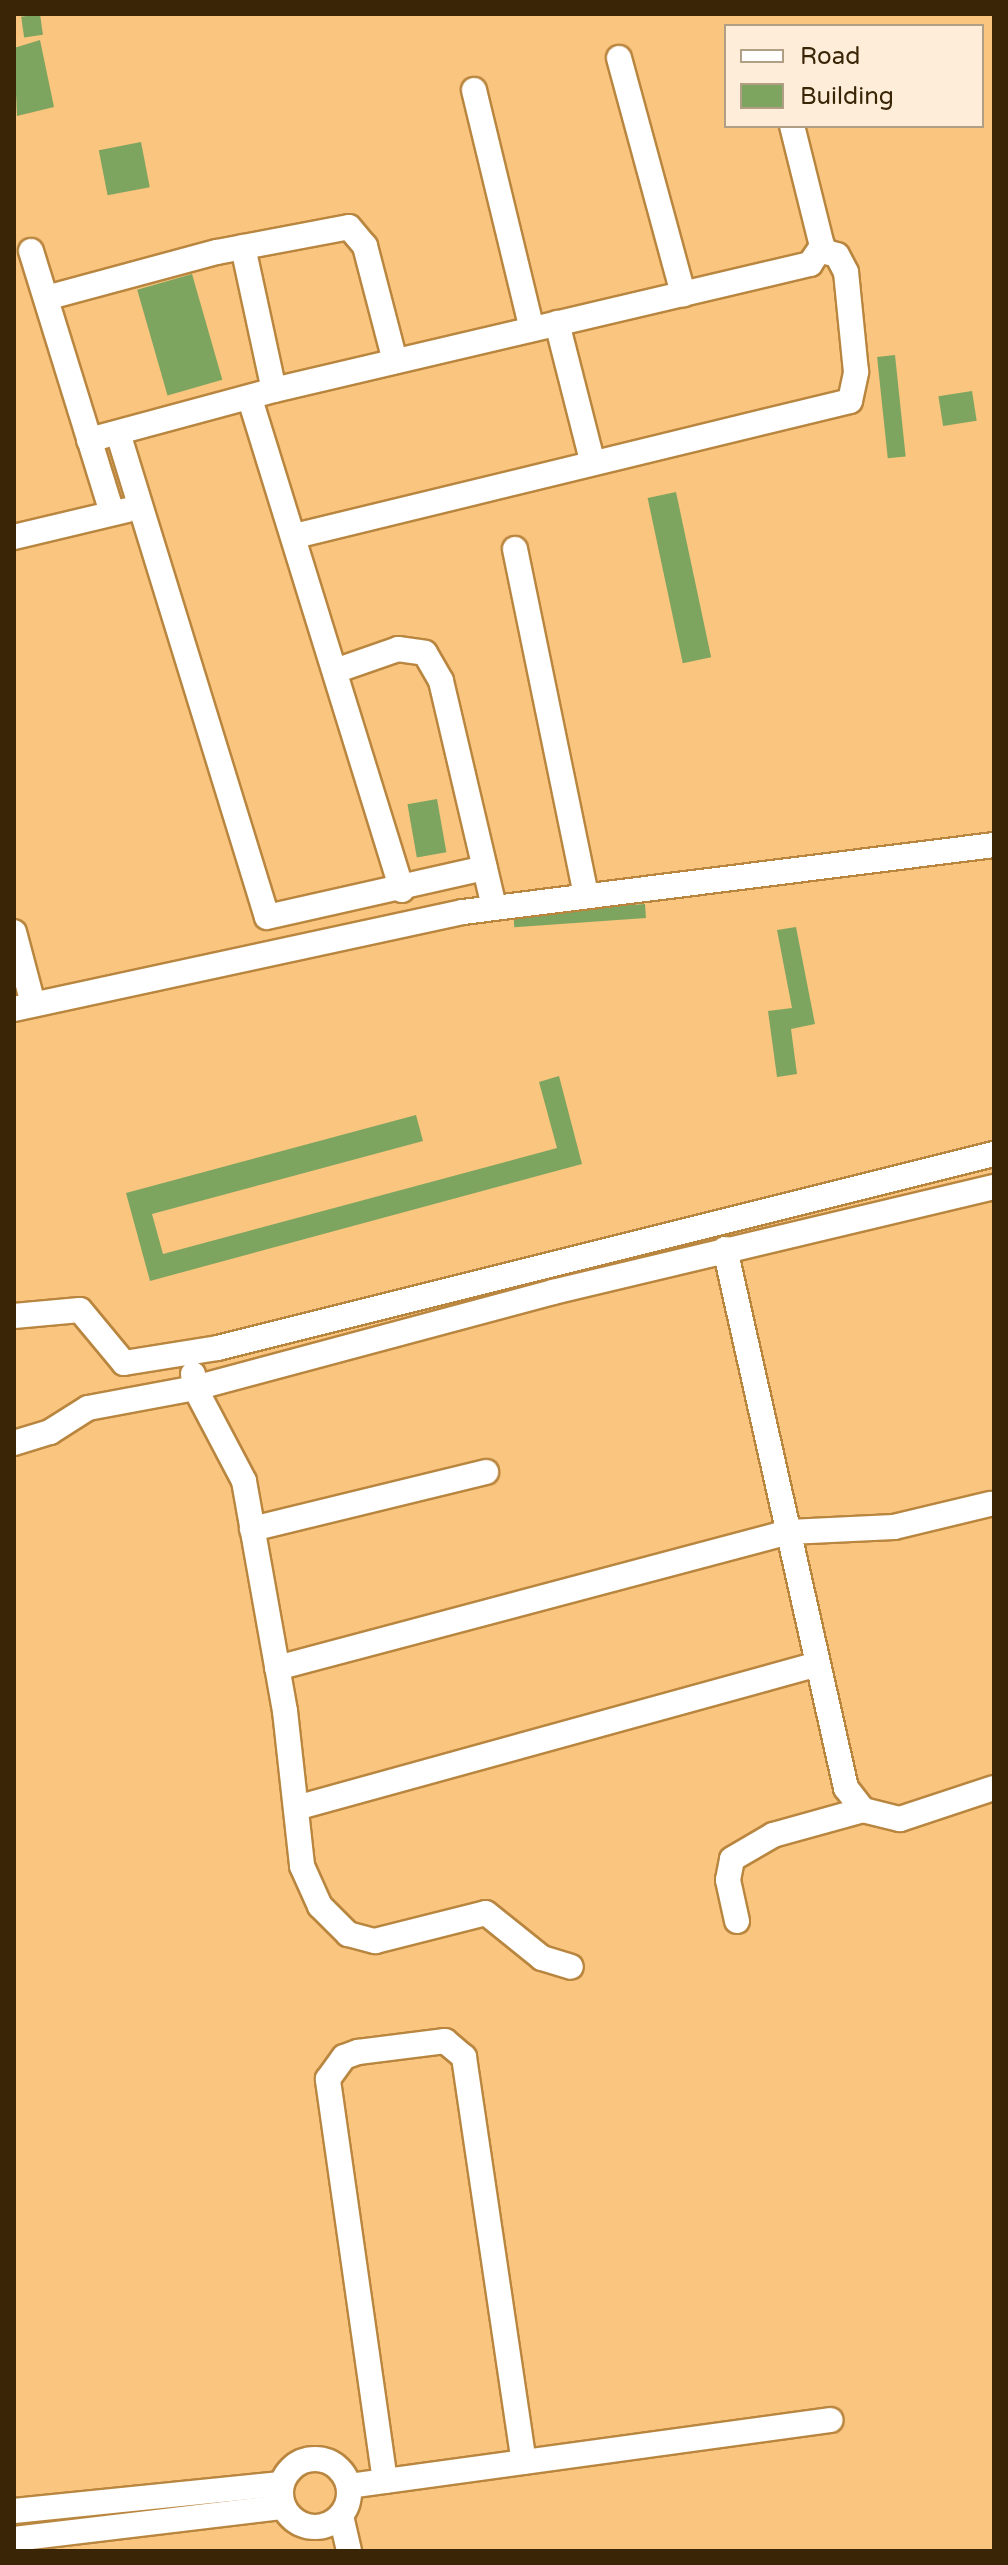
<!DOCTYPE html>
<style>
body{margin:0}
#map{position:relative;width:1008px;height:2565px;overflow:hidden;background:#fac57f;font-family:"Varela Round",sans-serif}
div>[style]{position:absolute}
.building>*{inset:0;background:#7da560;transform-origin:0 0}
.roads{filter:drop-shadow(2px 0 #b98640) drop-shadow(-2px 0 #b98640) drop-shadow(0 2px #b98640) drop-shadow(0 -2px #b98640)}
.minor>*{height:24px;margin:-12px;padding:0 12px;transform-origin:12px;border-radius:12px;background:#fff}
.minor>.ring{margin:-12px;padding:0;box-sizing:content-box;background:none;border:24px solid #fff;border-radius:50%}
span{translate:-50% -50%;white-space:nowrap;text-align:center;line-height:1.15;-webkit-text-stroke:6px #feeed9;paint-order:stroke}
.frame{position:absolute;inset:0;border:16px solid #3a2507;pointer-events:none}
.legend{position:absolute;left:724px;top:24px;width:260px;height:104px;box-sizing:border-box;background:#feeed9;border:2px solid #b09e85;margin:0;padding:10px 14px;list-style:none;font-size:24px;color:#3a2507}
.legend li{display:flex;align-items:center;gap:16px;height:40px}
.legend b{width:40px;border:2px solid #b09e85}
</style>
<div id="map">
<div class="building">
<i style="left:40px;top:14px;width:21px;height:19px;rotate:82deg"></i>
<i style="clip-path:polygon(40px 40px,54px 107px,17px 116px,14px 48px)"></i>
<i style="left:141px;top:142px;width:46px;height:43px;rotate:79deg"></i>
<i style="left:192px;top:274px;width:110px;height:57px;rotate:74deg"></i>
<i style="left:895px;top:355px;width:102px;height:18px;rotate:84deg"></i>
<i style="left:972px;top:391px;width:30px;height:34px;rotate:81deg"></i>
<i style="left:676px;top:492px;width:169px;height:29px;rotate:78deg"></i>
<i style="left:437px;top:799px;width:54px;height:30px;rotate:80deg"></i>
<i style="left:645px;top:904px;width:14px;height:132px;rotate:86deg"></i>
<i style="clip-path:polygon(796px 927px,815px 1024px,791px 1029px,797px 1074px,777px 1077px,768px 1011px,792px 1008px,777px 930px)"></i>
<i style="clip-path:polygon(559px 1076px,582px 1164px,150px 1281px,126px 1193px,416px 1115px,423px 1141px,152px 1214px,163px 1254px,557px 1148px,539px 1082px)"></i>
</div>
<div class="roads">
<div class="minor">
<i style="left:619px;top:58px;width:245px;rotate:74.8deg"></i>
<i style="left:474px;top:90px;width:246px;rotate:76.4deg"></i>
<i style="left:243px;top:247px;width:146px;rotate:77.8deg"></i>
<i style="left:31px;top:251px;width:274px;rotate:72.8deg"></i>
<i style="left:46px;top:298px;width:177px;rotate:-15.1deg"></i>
<i style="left:217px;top:252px;width:134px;rotate:-10.7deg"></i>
<i style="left:349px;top:227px;width:25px;rotate:50deg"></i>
<i style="left:365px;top:246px;width:119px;rotate:75.4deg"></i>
<i style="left:557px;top:323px;width:141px;rotate:75.7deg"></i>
<i style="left:250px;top:399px;width:514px;rotate:72.8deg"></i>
<i style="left:118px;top:433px;width:506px;rotate:72.89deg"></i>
<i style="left:267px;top:917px;width:223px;rotate:-12.7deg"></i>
<i style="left:89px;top:440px;width:192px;rotate:-15.1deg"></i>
<i style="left:274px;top:390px;width:551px;rotate:-13.23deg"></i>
<i style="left:810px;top:264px;width:22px;rotate:-56deg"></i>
<i style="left:822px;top:246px;width:124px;rotate:-104deg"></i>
<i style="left:295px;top:536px;width:571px;rotate:-13.67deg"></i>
<i style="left:850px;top:401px;width:30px;rotate:-78deg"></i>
<i style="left:856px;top:372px;width:100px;rotate:-95.7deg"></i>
<i style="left:846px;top:272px;width:19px;rotate:-118deg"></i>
<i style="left:837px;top:255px;width:16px;rotate:-165deg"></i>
<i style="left:14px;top:537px;width:116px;rotate:-13.4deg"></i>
<i style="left:515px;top:549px;width:353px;rotate:78.4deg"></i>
<i style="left:335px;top:671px;width:67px;rotate:-19.2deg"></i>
<i style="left:398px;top:649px;width:27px;rotate:8deg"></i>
<i style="left:425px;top:653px;width:32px;rotate:60deg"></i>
<i style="left:441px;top:681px;width:232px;rotate:76.8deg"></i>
<i style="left:14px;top:932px;width:74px;rotate:75.2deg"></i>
<i style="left:14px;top:1009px;width:459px;rotate:-12.2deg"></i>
<i style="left:463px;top:912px;width:535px;rotate:-7.19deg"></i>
<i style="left:725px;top:1249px;width:552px;rotate:77.35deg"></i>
<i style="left:846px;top:1788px;width:28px;rotate:52deg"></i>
<i style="left:863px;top:1810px;width:38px;rotate:14deg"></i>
<i style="left:900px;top:1819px;width:99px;rotate:-18.3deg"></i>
<i style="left:14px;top:1316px;width:66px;rotate:-5.2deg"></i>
<i style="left:80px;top:1310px;width:69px;rotate:50.3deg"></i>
<i style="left:124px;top:1363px;width:95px;rotate:-9.1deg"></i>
<i style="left:218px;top:1348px;width:800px;rotate:-14.04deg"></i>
<i style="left:193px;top:1374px;width:14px;rotate:82deg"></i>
<i style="left:195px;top:1388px;width:105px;rotate:62.2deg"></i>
<i style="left:244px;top:1481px;width:234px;rotate:79.9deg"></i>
<i style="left:285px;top:1711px;width:156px;rotate:83.7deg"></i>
<i style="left:302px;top:1866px;width:44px;rotate:65.8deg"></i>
<i style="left:320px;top:1906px;width:40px;rotate:45deg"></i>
<i style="left:348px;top:1934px;width:28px;rotate:15deg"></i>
<i style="left:375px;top:1941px;width:114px;rotate:-14.2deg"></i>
<i style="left:486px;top:1913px;width:72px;rotate:38.8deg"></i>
<i style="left:542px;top:1958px;width:30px;rotate:17deg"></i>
<i style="left:14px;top:1443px;width:38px;rotate:-17deg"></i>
<i style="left:50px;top:1432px;width:45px;rotate:-32.3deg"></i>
<i style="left:88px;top:1408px;width:109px;rotate:-10.6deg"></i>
<i style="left:195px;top:1388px;width:371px;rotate:-15deg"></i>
<i style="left:553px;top:1292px;width:453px;rotate:-13.4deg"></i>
<i style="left:252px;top:1529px;width:241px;rotate:-13.7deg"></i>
<i style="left:277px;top:1668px;width:530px;rotate:-14.88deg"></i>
<i style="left:789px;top:1532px;width:105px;rotate:-2.7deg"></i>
<i style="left:894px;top:1527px;width:99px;rotate:-13.5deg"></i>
<i style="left:296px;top:1808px;width:541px;rotate:-15.42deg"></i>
<i style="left:737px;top:1921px;width:42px;rotate:-102.4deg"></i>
<i style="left:728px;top:1880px;width:21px;rotate:-79deg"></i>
<i style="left:732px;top:1859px;width:48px;rotate:-30.3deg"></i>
<i style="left:773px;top:1835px;width:93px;rotate:-15.5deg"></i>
<i class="ring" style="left:281px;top:2459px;width:44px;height:44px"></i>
<i style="left:385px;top:2481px;width:406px;rotate:-98.1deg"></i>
<i style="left:328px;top:2079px;width:27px;rotate:-54deg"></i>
<i style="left:344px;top:2057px;width:15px;rotate:-20deg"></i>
<i style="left:358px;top:2052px;width:88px;rotate:-7.2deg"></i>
<i style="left:445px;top:2041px;width:25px;rotate:40deg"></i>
<i style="left:464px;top:2057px;width:409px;rotate:81.6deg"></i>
<i style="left:349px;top:2486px;width:486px;rotate:-7.8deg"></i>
<i style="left:14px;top:2511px;width:268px;rotate:-5.8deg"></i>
<i style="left:341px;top:2516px;width:36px;rotate:77deg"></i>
<i style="left:14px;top:2539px;width:271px;rotate:-6.8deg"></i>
</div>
</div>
<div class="frame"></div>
<ul class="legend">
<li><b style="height:10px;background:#fff"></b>Road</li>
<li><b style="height:22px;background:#7da560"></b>Building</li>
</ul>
</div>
